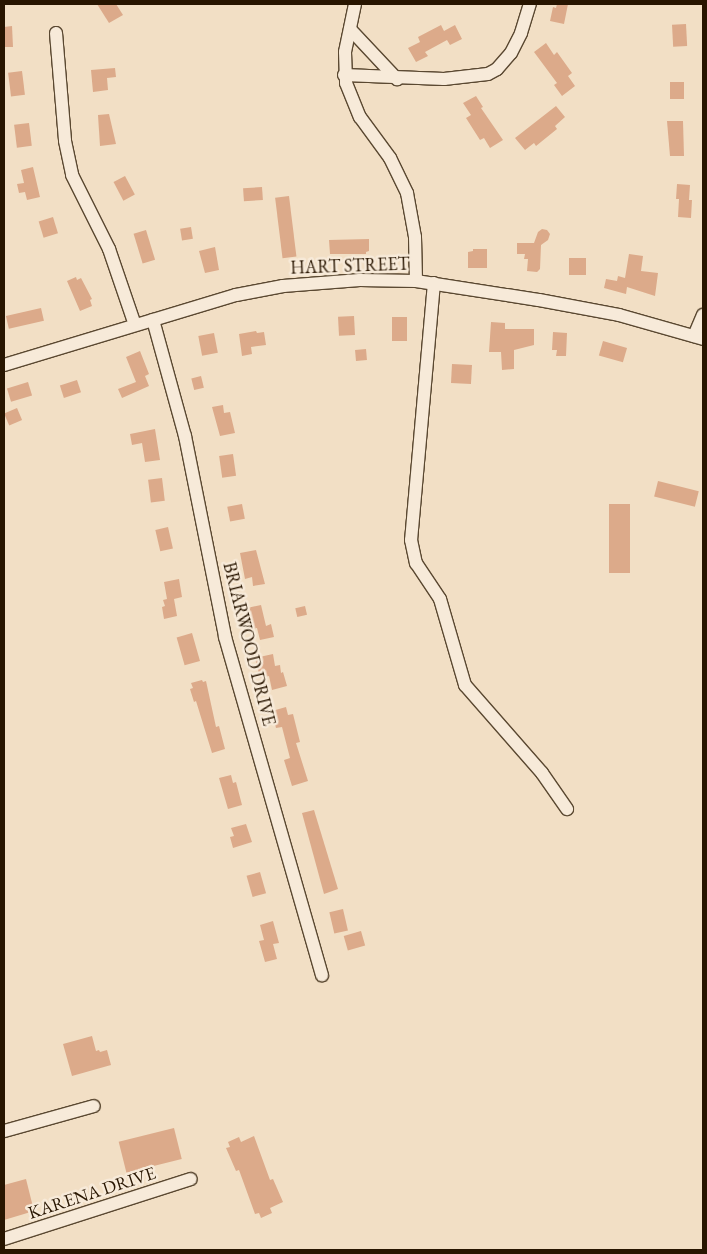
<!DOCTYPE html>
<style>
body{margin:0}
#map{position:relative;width:707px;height:1254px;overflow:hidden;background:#f2dfc5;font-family:"EB Garamond",serif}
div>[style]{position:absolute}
.building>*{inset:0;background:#dcaa8a;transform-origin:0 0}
.roads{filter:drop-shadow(1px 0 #5a4831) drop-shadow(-1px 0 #5a4831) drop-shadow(0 1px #5a4831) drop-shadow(0 -1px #5a4831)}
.minor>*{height:12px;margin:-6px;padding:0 6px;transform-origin:6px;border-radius:6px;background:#f7ead9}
span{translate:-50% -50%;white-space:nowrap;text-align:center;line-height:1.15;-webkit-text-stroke:5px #f7ead9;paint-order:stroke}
.street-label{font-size:18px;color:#281500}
.frame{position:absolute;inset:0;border:5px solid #281500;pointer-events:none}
</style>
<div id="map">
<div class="building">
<i style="clip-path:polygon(97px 4px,116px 4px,123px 15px,109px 23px)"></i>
<i style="clip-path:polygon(557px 4px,568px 4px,564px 24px,550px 21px,553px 7px,556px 8px)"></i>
<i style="left:686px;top:24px;width:22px;height:14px;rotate:87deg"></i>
<i style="clip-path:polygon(441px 25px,444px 31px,455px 25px,462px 39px,450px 45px,447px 40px,425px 52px,428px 56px,416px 62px,408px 48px,420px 42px,418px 37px)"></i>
<i style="clip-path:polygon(12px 26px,13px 47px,4px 47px,4px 27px)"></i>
<i style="clip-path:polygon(546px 43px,554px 55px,557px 52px,572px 73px,568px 76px,575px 86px,562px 96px,554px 85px,557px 83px,534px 52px)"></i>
<i style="clip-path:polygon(115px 68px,116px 77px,107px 78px,108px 90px,93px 92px,91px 70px)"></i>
<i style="left:22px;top:71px;width:24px;height:14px;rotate:83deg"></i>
<i style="left:684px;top:82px;width:17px;height:14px;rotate:90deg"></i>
<i style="clip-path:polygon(476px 96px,483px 107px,481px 108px,503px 140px,490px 148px,484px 138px,480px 140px,466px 118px,471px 115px,463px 103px)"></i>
<i style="clip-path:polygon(556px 106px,565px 117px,555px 126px,557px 129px,536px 146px,534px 143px,525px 150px,515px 138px)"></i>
<i style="clip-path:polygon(109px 114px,116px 144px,100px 146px,98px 115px)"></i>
<i style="clip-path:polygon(667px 121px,683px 121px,684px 156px,670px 156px)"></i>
<i style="left:29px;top:123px;width:23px;height:15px;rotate:83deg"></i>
<i style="clip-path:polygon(33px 167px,40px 197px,27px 200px,25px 192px,19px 193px,17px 184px,24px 183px,21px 170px)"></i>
<i style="left:125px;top:176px;width:21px;height:13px;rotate:62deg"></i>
<i style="clip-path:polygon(677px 184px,690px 185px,689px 200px,692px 200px,691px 218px,678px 217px,679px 199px,676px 199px)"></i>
<i style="left:262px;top:187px;width:13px;height:19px;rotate:86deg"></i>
<i style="left:289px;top:196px;width:61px;height:14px;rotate:83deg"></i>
<i style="left:53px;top:217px;width:17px;height:15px;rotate:73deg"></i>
<i style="left:191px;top:227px;width:12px;height:11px;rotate:81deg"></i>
<i style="clip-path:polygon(542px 229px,547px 230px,550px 234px,548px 240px,541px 245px,540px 269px,537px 272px,527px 271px,528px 259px,524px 259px,525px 254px,517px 254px,517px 243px,534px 243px,538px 232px)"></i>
<i style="left:146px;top:230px;width:31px;height:13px;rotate:73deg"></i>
<i style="clip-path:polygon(369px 239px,369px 251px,366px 252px,366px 254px,330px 254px,329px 240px)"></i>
<i style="clip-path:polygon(215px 247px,219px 270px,205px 273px,199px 251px)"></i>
<i style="clip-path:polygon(473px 249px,487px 249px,487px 268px,468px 268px,468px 252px,473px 251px)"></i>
<i style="clip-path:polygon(629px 254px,643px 256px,641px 271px,658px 273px,655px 296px,627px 287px,626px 294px,604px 288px,606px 279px,617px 281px,618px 276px,625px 278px)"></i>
<i style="left:569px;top:258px;width:17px;height:17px"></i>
<i style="clip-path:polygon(76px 277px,77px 280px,81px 278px,92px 299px,90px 300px,92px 306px,80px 311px,67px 281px)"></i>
<i style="left:41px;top:308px;width:13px;height:36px;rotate:77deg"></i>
<i style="left:354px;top:316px;width:19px;height:16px;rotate:87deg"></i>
<i style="left:392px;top:317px;width:15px;height:24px"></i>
<i style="clip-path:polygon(491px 322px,505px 323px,505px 329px,534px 329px,534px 345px,514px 350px,514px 369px,502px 370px,501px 352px,489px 352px)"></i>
<i style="clip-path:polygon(256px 331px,257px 333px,264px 332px,266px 345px,251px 347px,252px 354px,242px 356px,239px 334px)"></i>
<i style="clip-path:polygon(553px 332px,567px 333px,566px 356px,556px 356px,557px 350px,552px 350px)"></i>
<i style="left:214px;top:333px;width:20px;height:16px;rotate:79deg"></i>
<i style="left:603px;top:341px;width:25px;height:15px;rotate:16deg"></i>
<i style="left:366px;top:349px;width:11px;height:11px;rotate:85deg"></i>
<i style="clip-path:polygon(140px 351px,149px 374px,145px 376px,149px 386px,122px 398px,118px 389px,136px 382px,126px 357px)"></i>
<i style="left:452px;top:364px;width:20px;height:19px;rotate:3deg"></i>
<i style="left:201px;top:376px;width:12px;height:10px;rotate:76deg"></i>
<i style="left:77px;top:380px;width:13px;height:18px;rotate:72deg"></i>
<i style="left:28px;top:382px;width:14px;height:22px;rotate:73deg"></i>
<i style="clip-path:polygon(223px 405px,224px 413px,230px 412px,235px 433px,220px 436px,212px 407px)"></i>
<i style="left:17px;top:408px;width:13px;height:14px;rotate:67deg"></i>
<i style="clip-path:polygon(155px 429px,160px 460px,145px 462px,142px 443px,132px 445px,130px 434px)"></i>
<i style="left:233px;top:454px;width:22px;height:14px;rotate:82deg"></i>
<i style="left:162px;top:478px;width:23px;height:14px;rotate:83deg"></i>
<i style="left:658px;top:481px;width:42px;height:16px;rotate:14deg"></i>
<i style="left:242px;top:504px;width:15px;height:15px;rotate:79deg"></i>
<i style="left:609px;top:504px;width:21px;height:69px"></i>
<i style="left:168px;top:527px;width:22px;height:13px;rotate:77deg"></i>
<i style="clip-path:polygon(256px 550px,265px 584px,253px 586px,252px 577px,245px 579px,240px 553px)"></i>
<i style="clip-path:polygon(179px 579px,182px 597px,174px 599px,177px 616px,164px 619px,162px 607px,165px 606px,163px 600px,167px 599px,164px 582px)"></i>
<i style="clip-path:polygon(261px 605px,266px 626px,271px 624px,274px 637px,260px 640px,257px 628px,252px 629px,247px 608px)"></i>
<i style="left:305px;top:606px;width:9px;height:10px;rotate:77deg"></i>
<i style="left:192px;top:633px;width:29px;height:16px;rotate:74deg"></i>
<i style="clip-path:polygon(273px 654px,275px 666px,280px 665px,281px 673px,283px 672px,287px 686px,272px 690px,269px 676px,260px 678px,255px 658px)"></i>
<i style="clip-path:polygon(202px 680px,203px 682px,206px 681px,216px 727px,219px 726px,225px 749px,212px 753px,196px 701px,194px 702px,190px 689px,193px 688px,191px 683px)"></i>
<i style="clip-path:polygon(286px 707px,288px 715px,293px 714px,300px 742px,296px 743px,308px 781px,292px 786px,284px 760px,290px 758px,282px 727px,276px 728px,272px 711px)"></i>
<i style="clip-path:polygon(231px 775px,233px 783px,236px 782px,242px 805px,228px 809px,219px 778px)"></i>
<i style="clip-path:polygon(314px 810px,338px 889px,324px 894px,302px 813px)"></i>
<i style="clip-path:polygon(246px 824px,252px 842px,233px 848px,230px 837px,234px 836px,231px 828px)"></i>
<i style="left:260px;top:872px;width:22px;height:14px;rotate:74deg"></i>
<i style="left:343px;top:909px;width:22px;height:14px;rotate:77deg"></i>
<i style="clip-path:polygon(273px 921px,279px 943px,273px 944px,277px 959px,265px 962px,259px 941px,264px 940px,260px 925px)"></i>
<i style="left:361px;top:931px;width:15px;height:18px;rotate:74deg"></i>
<i style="clip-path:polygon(92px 1036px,96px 1051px,99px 1050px,100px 1052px,107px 1050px,111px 1065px,72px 1076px,63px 1044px)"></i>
<i style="left:174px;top:1128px;width:32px;height:57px;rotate:76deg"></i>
<i style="clip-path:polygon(254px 1136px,270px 1180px,273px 1179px,283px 1202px,270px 1208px,272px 1213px,261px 1218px,259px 1213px,255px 1214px,239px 1170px,236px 1171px,226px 1148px,230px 1147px,228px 1142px,239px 1137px,241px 1142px)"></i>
<i style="clip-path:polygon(26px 1179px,34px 1211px,4px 1220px,4px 1185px)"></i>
</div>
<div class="roads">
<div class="minor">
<i style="left:355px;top:4px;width:49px;rotate:101.8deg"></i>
<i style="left:345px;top:52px;width:31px;rotate:88deg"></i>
<i style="left:346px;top:83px;width:37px;rotate:68deg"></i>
<i style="left:360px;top:117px;width:51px;rotate:53.8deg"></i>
<i style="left:390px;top:158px;width:39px;rotate:64deg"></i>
<i style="left:407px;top:193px;width:45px;rotate:79.7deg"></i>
<i style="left:415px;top:237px;width:44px;rotate:88.7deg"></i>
<i style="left:350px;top:29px;width:69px;rotate:46.8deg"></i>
<i style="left:56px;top:33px;width:108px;rotate:85.2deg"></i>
<i style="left:65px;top:141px;width:35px;rotate:78deg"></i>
<i style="left:72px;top:175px;width:83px;rotate:63.4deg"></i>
<i style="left:109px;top:249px;width:80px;rotate:71.1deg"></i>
<i style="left:344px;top:75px;width:100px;rotate:2.3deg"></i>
<i style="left:444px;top:79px;width:44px;rotate:-6.5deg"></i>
<i style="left:488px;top:74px;width:10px;rotate:-29deg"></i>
<i style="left:497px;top:69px;width:21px;rotate:-49deg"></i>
<i style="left:511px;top:53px;width:22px;rotate:-63deg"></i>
<i style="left:521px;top:33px;width:30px;rotate:-73deg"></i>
<i style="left:434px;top:283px;width:258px;rotate:95.1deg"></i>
<i style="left:411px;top:540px;width:24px;rotate:78deg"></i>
<i style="left:416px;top:563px;width:43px;rotate:56.3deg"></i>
<i style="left:440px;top:599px;width:90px;rotate:73.8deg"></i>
<i style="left:465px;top:685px;width:117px;rotate:48.8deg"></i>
<i style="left:542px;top:773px;width:44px;rotate:55.2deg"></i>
<i style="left:153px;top:320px;width:120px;rotate:74.6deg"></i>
<i style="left:185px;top:436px;width:205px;rotate:78.7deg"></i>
<i style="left:225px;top:637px;width:352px;rotate:74deg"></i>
<i style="left:694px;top:336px;width:23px;rotate:-67deg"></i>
<i style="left:4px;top:365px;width:242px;rotate:-16.8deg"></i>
<i style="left:236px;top:295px;width:48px;rotate:-10.8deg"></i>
<i style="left:283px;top:286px;width:77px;rotate:-4.5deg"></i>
<i style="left:360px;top:280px;width:56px;rotate:1deg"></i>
<i style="left:416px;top:281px;width:124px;rotate:8.8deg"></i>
<i style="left:539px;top:300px;width:81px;rotate:10.6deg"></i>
<i style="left:619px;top:315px;width:87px;rotate:15.9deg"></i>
<i style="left:4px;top:1131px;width:93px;rotate:-15.5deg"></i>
<i style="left:4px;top:1239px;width:196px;rotate:-17.8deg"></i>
</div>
</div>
<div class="street-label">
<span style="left:350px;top:266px;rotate:-2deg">HART STREET</span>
<span style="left:249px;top:644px;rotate:76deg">BRIARWOOD DRIVE</span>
<span style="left:92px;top:1193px;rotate:-18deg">KARENA DRIVE</span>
</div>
<div class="frame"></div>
</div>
